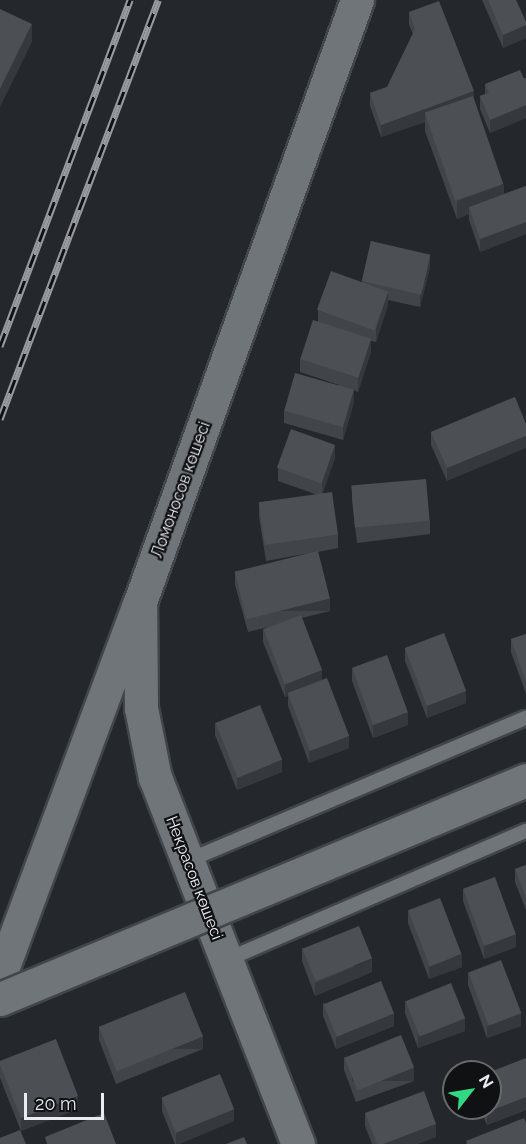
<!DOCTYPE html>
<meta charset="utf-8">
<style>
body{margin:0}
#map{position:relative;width:526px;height:1144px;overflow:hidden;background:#24282d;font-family:Raleway,sans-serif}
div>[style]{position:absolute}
.roads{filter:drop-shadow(2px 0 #424649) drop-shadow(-2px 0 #424649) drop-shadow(0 2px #424649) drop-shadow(0 -2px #424649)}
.service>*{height:14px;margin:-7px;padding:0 7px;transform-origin:7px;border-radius:7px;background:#70757a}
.tertiary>*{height:32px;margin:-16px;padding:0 16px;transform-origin:16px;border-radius:16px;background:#70757a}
.secondary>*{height:33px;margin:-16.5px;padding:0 16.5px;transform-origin:16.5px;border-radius:16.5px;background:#70757a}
.rail>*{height:7px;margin-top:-3.5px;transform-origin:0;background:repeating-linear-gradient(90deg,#0f1113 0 14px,#989b9f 0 28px);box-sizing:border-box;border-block:2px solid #989b9f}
.bridges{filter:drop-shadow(2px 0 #424649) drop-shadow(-2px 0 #424649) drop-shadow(0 2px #424649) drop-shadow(0 -2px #424649)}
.secondary-bridge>*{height:33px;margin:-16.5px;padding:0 16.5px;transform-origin:16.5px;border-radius:16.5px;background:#70757a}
.wall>*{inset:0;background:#414549}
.shaded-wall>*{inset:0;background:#35383c;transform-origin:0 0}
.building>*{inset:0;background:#4c5055;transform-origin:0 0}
span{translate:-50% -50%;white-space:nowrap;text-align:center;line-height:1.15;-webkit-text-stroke:4.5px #0f1113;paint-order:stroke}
.street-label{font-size:16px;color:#eaecef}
.north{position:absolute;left:442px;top:1060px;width:60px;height:60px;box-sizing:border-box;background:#0f1113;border:2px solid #67696b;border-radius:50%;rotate:59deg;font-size:16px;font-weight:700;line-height:24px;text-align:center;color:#eaecef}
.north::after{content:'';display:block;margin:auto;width:21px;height:27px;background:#32d882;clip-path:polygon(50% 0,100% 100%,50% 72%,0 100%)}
.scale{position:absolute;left:24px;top:1093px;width:80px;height:27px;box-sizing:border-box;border:3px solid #eaecef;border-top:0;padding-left:8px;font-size:18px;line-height:21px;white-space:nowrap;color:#eaecef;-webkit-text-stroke:4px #0f1113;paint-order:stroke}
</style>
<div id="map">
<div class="roads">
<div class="service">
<i style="left:187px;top:861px;width:368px;rotate:-22.9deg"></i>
<i style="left:226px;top:960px;width:327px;rotate:-23.3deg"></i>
</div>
<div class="tertiary">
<i style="left:0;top:978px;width:398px;rotate:-69.6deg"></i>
</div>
<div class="secondary">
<i style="left:298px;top:1144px;width:393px;rotate:-111.3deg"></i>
<i style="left:155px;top:778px;width:71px;rotate:-101.3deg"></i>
<i style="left:141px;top:708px;width:106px;rotate:-90.5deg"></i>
<i style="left:140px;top:602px;width:640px;rotate:-70.18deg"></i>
</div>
</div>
<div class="rail">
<i style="left:0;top:346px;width:370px;rotate:-69.4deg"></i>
<i style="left:0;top:419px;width:448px;rotate:-69.3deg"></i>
</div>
<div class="bridges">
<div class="secondary-bridge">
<i style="left:0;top:999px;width:570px;rotate:-22.6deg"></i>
</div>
</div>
<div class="wall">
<i style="clip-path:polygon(482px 0,516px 0,526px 22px,526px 38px,503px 48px)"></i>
<i style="clip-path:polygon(409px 12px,474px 99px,504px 194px,526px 186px,526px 234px,480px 252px,469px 220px,469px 214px,457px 219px,425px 131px,425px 122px,381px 137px,370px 106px,370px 93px,387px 87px,413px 34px,409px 25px)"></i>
<i style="clip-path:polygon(526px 78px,526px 118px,490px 133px,480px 109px,480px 96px,485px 94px,485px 84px)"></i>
<i style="clip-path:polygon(371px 241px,430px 267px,420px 307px,388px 300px,388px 305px,376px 342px,371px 341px,371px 352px,358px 392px,354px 390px,354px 402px,343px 440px,284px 423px,284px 410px,339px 385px,300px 372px,300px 359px,318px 321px,318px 310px,362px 282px)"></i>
<i style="clip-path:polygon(515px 397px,447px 481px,431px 445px,431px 432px)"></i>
<i style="clip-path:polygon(335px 458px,322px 494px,338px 535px,338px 548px,318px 552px,330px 611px,302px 618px,322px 680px,349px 748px,309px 763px,288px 706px,288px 696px,285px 697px,263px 642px,263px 629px,268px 627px,248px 632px,235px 585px,235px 572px,310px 553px,266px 561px,259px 517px,259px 504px,318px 495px,278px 481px,278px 468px)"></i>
<i style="clip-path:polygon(352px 488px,430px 521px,430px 534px,357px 543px,352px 501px)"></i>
<i style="clip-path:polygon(526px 634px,526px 694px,511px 652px,511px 639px)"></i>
<i style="clip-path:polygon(405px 648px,466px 703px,427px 718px,405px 661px)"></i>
<i style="clip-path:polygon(352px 668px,408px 725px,373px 738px,352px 681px)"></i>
<i style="clip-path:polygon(215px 723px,282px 772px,237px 790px,215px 735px)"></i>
<i style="clip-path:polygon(526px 865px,526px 910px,515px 882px,515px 869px)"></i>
<i style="clip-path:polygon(463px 889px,516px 947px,484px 959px,463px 901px)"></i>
<i style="clip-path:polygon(408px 910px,462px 967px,429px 979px,408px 923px)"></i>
<i style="clip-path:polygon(302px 948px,372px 972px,315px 996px,302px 961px)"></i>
<i style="clip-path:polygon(468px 972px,521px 1026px,487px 1038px,468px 985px)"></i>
<i style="clip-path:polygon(405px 1001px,465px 1031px,418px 1048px,405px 1013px)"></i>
<i style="clip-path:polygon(323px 1003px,394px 1026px,336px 1049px,323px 1016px)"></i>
<i style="clip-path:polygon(99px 1027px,203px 1049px,116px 1084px,99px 1040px)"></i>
<i style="clip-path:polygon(344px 1057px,414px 1081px,356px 1102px,344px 1070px)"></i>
<i style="clip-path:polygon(526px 1058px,526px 1110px,487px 1125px,480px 1108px,490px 1108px)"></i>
<i style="clip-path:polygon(0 1061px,78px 1109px,21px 1131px,0 1078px)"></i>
<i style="clip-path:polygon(162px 1098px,234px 1121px,179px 1144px,175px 1144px,162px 1111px)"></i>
<i style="clip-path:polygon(365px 1113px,436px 1137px,417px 1144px,372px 1144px,365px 1126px)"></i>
</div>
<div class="shaded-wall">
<i style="clip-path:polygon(32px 24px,32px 42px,0 107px,0 89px)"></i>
<i style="clip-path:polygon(526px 25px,526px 38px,503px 48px,503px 35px)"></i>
<i style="clip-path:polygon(474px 91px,474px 104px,425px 114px,425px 122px,381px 137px,381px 125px)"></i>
<i style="clip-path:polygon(526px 105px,526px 118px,490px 133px,490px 120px)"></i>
<i style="clip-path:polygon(504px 184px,504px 201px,469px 207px,469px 214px,457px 219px,457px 201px)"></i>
<i style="clip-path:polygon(526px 222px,526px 234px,480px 252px,480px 239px)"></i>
<i style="clip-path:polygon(430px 255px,430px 267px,420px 307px,420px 294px)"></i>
<i style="clip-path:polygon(388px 292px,388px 305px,376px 342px,376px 329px)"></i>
<i style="clip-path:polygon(371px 339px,371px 352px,358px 392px,358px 379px)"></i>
<i style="clip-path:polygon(354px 390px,354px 402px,343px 440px,343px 427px)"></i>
<i style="clip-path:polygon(526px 436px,526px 448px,447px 481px,447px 468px)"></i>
<i style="clip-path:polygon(335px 445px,335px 458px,322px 496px,322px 483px)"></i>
<i style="left:330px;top:598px;width:13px;height:85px;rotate:90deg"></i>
<i style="clip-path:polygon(322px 670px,322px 683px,288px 693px,288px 696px,285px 697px,285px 684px)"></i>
<i style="clip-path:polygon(466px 691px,466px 703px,427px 718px,427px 705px)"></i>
<i style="clip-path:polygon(408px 712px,408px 725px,373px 738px,373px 725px)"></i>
<i style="clip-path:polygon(349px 736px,349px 748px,309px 763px,309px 751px)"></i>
<i style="clip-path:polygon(282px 760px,282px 772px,237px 790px,237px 778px)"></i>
<i style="clip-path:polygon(516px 934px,516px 947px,484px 959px,484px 946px)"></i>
<i style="clip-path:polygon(462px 954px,462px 967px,429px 979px,429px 967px)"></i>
<i style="clip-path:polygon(372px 959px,372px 972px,315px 996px,315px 983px)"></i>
<i style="clip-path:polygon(394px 1013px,394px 1026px,336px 1049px,336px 1036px)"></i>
<i style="clip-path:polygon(521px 1013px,521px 1026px,487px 1038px,487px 1026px)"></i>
<i style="clip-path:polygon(465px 1018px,465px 1031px,418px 1048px,418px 1035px)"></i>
<i style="left:203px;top:1036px;width:13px;height:94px;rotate:90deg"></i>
<i style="left:414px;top:1068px;width:13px;height:62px;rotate:90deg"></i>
<i style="clip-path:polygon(78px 1096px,78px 1109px,21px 1131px,21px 1118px)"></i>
<i style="clip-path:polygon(526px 1097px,526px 1110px,487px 1125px,487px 1112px)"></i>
<i style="clip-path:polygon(234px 1109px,234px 1121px,179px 1144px,176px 1144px,176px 1132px)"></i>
<i style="clip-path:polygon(436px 1124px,436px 1137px,417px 1144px,383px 1144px)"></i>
</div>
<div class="building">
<i style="clip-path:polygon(488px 0,516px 0,526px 22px,526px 25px,503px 35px)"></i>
<i style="clip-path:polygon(439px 1px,474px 91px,381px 125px,370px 93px,387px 87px,415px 29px,409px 12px)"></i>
<i style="clip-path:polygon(0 9px,32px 24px,0 89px)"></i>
<i style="clip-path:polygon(520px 70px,524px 79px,526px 78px,526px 105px,490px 120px,480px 96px,489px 93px,485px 84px)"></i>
<i style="left:473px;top:96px;width:93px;height:51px;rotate:71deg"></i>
<i style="clip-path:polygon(526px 186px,526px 222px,480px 239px,469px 207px)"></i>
<i style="left:371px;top:241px;width:61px;height:41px;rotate:13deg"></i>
<i style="left:331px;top:271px;width:61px;height:41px;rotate:20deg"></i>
<i style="left:313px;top:320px;width:61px;height:41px;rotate:18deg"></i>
<i style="left:295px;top:373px;width:61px;height:39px;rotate:16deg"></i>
<i style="clip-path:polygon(515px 397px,526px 424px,526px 436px,447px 468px,431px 432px)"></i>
<i style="left:291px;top:429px;width:47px;height:41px;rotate:20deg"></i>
<i style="left:426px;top:479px;width:42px;height:75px;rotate:85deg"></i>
<i style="left:332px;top:492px;width:43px;height:74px;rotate:82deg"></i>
<i style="left:318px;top:551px;width:49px;height:86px;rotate:76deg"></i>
<i style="left:301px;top:615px;width:59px;height:40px;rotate:69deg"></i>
<i style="left:444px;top:633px;width:62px;height:42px;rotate:69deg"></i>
<i style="clip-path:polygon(526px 634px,526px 682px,511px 639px)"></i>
<i style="left:387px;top:655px;width:61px;height:37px;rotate:70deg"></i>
<i style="left:327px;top:678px;width:62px;height:42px;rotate:69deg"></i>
<i style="left:260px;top:705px;width:59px;height:48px;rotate:68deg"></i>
<i style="clip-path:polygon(526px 865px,526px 897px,515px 869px)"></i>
<i style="left:495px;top:877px;width:61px;height:34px;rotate:70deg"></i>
<i style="left:440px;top:898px;width:60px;height:34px;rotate:69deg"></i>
<i style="left:359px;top:926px;width:35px;height:61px;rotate:68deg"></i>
<i style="left:501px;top:960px;width:57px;height:35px;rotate:69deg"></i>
<i style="left:381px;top:981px;width:35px;height:62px;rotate:68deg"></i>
<i style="left:451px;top:983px;width:38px;height:49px;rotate:68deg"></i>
<i style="left:185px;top:992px;width:48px;height:93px;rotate:68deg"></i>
<i style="left:401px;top:1035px;width:35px;height:61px;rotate:68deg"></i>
<i style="clip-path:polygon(56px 1039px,78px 1096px,21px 1118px,0 1065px,0 1061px)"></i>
<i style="clip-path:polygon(526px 1058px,526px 1097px,487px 1112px,485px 1108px,490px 1108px,490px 1072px)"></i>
<i style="left:220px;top:1074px;width:38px;height:63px;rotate:68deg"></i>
<i style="clip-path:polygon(424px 1091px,436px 1124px,383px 1144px,377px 1144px,365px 1113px)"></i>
<i style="clip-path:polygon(104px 1113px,116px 1144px,47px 1144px,45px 1137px)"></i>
<i style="clip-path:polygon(524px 1118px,526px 1123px,526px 1144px,467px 1144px,466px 1141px)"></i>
<i style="clip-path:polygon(20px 1130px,26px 1144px,0 1144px,0 1138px)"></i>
<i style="clip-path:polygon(244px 1137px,247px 1144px,226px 1144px)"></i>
</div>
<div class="street-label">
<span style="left:181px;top:490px;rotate:-70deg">Ломоносов көшесі</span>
<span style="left:194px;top:878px;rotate:69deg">Некрасов көшесі</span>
</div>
<div class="north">N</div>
<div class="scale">20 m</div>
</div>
